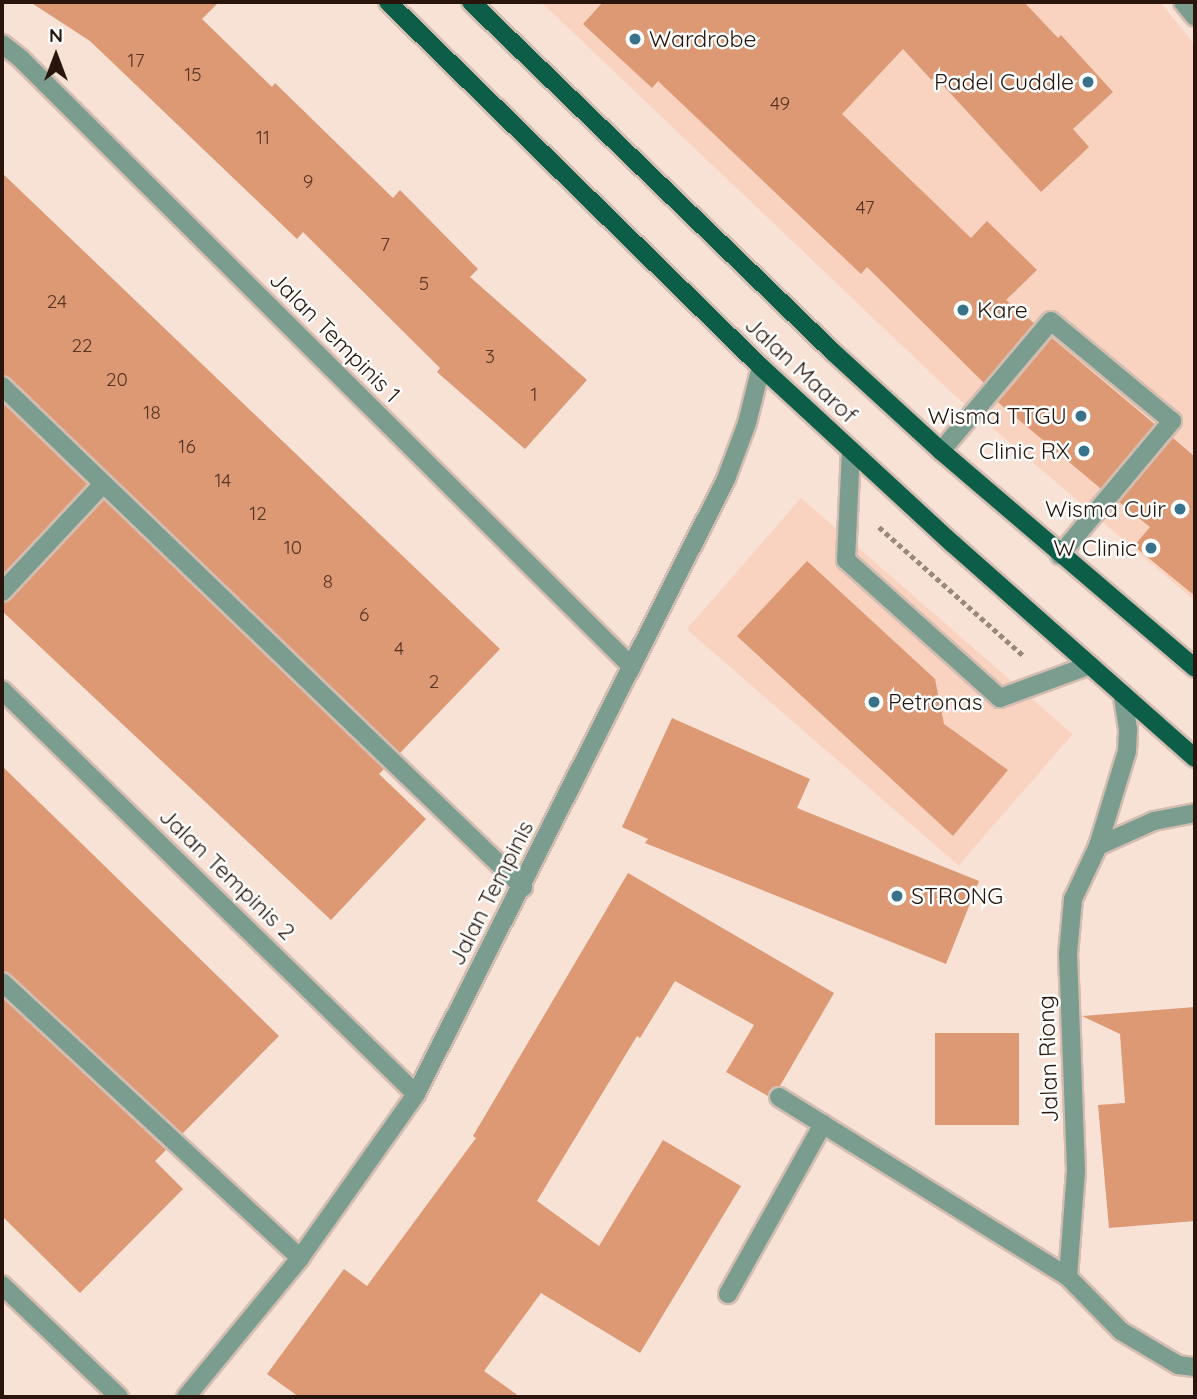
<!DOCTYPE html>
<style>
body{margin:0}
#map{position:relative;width:1197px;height:1399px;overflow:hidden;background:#f8e2d6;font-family:Quicksand,sans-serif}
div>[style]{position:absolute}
.built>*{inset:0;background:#f9d3c0;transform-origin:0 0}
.building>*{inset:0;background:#dd9874;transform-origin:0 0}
.path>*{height:4.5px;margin-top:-2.25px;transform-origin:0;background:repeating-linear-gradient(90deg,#9c877c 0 5px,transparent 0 8.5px)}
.roads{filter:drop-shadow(2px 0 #d3bdb1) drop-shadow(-2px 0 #d3bdb1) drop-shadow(0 2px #d3bdb1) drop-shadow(0 -2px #d3bdb1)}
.minor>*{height:18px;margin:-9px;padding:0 9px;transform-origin:9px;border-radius:9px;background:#7a9d8f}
.major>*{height:18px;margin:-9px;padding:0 9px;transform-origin:9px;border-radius:9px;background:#0c5e48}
.dots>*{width:19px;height:19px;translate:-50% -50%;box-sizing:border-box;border:4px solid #fff;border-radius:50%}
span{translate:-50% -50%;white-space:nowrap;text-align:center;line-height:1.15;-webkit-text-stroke:5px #fff;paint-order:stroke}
.number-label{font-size:19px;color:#563625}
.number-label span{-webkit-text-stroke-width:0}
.poi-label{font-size:23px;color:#29150b}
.left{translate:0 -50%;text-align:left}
.right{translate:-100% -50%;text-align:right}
.street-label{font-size:23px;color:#29150b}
.frame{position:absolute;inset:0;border:4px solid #29150b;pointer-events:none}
.north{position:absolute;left:21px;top:21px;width:70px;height:70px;-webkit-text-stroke:5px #fff;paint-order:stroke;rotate:0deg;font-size:19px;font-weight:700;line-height:28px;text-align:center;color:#29150b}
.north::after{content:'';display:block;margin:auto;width:24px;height:32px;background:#29150b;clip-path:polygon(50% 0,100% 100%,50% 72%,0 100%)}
</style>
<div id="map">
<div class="built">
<i style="clip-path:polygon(541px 2px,1160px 2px,1195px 45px,1195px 601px,954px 395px)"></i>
<i style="left:801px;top:498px;width:360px;height:174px;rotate:41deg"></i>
</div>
<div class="building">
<i style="clip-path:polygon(30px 2px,219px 2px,202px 19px,272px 87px,275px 83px,393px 198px,400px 190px,478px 269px,470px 277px,587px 380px,525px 449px,437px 372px,440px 368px,303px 232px,297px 239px,90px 41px)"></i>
<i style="clip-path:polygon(603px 2px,1024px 2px,1058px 38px,1061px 35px,1113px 92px,1073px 129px,1089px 147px,1041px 192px,941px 83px,937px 86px,903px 49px,842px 114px,971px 238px,987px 221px,1037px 270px,1006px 300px,1034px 323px,984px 383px,867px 267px,861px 274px,658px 81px,652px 88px,583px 24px)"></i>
<i style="clip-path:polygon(2px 173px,500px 649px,400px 753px,10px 378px,2px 375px)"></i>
<i style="left:1052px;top:338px;width:134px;height:84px;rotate:40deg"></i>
<i style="clip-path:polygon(2px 402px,87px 484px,2px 576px)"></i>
<i style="clip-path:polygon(1173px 438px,1195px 457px,1195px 596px,1134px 546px,1150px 527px,1119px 502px)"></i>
<i style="clip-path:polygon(104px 500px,384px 769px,379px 774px,426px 819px,331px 920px,2px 611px,2px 603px,10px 600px)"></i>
<i style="clip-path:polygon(807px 561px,935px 679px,944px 724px,1008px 770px,953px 836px,737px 636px)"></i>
<i style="clip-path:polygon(672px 718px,810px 779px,797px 808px,979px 881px,946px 964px,645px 843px,648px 839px,622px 827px)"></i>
<i style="clip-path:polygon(2px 766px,279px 1036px,182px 1134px,10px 974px,2px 971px)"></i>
<i style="clip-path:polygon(628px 873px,834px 993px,780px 1086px,773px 1087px,768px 1096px,726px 1072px,754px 1025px,675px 981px,640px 1038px,637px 1036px,537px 1201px,599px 1246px,663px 1140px,741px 1186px,640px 1353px,541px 1293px,484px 1371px,520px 1397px,299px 1397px,267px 1374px,344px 1269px,367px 1286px,476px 1138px,473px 1136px)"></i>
<i style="clip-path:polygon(2px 997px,166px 1150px,155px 1161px,183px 1189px,80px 1293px,2px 1216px)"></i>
<i style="clip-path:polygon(1195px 1007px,1195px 1221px,1109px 1228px,1098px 1105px,1125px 1103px,1120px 1034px,1082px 1016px)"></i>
<i style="left:935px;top:1033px;width:84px;height:92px"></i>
</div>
<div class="path">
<i style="left:879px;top:527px;width:194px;rotate:41.7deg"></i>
</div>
<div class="roads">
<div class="minor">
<i style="left:1183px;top:2px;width:19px;rotate:51deg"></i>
<i style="left:2px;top:44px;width:23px;rotate:38deg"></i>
<i style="left:20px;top:58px;width:863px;rotate:44.86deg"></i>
<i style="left:2px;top:386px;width:723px;rotate:43.88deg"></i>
<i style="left:851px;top:450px;width:110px;rotate:92.6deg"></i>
<i style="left:846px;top:560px;width:207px;rotate:41.9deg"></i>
<i style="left:1000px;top:698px;width:96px;rotate:-20.1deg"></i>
<i style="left:941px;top:451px;width:170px;rotate:-49.8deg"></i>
<i style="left:1051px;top:321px;width:157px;rotate:39.6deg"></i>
<i style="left:1172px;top:421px;width:175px;rotate:129.9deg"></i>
<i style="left:2px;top:592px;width:148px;rotate:-46.9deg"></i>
<i style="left:2px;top:690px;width:578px;rotate:44.3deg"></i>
<i style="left:1098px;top:846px;width:61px;rotate:-24.1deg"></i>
<i style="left:1154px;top:821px;width:42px;rotate:-11deg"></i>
<i style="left:2px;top:982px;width:406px;rotate:42.8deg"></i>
<i style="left:779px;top:1097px;width:340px;rotate:31.9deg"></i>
<i style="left:1068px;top:1277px;width:76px;rotate:45.5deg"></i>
<i style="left:1121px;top:1331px;width:66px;rotate:30.8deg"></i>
<i style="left:1178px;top:1365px;width:17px;rotate:7deg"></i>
<i style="left:1068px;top:1277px;width:106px;rotate:-85.7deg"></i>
<i style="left:1076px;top:1171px;width:217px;rotate:-92.1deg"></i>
<i style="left:1068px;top:954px;width:55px;rotate:-84.8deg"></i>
<i style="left:1073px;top:899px;width:59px;rotate:-64.7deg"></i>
<i style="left:1098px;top:846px;width:99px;rotate:-73deg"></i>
<i style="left:1127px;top:751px;width:22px;rotate:-87deg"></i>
<i style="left:1128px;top:729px;width:36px;rotate:-99deg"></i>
<i style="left:2px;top:1285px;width:162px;rotate:43.7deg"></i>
<i style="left:728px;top:1294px;width:195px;rotate:-60.8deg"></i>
<i style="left:186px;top:1397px;width:180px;rotate:-50.6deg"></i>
<i style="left:300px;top:1258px;width:201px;rotate:-54.7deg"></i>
<i style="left:416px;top:1094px;width:689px;rotate:-63.25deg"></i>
<i style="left:726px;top:479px;width:60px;rotate:-69.4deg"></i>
<i style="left:747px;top:423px;width:58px;rotate:-76deg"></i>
</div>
<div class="major">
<i style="left:388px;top:2px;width:522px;rotate:44.38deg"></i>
<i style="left:761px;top:367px;width:261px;rotate:42.7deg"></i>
<i style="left:953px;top:544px;width:323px;rotate:41.5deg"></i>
<i style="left:471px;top:2px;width:504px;rotate:44.03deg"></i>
<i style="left:833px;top:352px;width:147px;rotate:42.5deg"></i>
<i style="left:941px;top:451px;width:334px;rotate:40.5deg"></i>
</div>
</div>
<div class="dots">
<i style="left:635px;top:39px;background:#39728b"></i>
<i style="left:1088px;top:82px;background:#39728b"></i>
<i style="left:963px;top:310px;background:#39728b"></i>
<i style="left:1081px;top:416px;background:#39728b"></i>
<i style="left:1084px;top:451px;background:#39728b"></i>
<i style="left:1180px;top:509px;background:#39728b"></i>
<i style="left:1151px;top:548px;background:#39728b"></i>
<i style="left:874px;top:702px;background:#39728b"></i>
<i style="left:897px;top:896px;background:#39728b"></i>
</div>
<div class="number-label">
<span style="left:136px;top:61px">17</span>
<span style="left:193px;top:75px">15</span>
<span style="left:780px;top:104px">49</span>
<span style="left:263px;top:138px">11</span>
<span style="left:308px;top:182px">9</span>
<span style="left:865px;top:208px">47</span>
<span style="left:385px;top:245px">7</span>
<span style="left:424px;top:284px">5</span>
<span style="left:57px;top:302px">24</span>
<span style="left:82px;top:346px">22</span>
<span style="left:490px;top:357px">3</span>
<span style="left:117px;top:380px">20</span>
<span style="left:534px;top:395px">1</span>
<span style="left:152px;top:413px">18</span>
<span style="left:187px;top:447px">16</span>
<span style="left:223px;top:481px">14</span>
<span style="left:258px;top:514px">12</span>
<span style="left:293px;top:548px">10</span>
<span style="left:328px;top:582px">8</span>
<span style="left:364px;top:615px">6</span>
<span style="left:399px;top:649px">4</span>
<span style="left:434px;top:682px">2</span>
</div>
<div class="poi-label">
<span class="left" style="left:649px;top:39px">Wardrobe</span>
<span class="right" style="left:1074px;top:82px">Padel Cuddle</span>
<span class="left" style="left:977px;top:310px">Kare</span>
<span class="right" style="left:1067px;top:416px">Wisma TTGU</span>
<span class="right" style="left:1070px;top:451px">Clinic RX</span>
<span class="right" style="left:1166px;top:509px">Wisma Cuir</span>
<span class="right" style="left:1137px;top:548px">W Clinic</span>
<span class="left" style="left:888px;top:702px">Petronas</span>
<span class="left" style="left:911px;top:896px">STRONG</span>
</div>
<div class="street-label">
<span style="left:335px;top:337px;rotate:45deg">Jalan Tempinis 1</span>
<span style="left:801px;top:370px;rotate:43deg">Jalan Maarof</span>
<span style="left:227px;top:874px;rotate:44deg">Jalan Tempinis 2</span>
<span style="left:491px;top:893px;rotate:-63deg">Jalan Tempinis</span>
<span style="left:1048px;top:1059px;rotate:-92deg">Jalan Riong</span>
</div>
<div class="frame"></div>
<div class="north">N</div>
</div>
